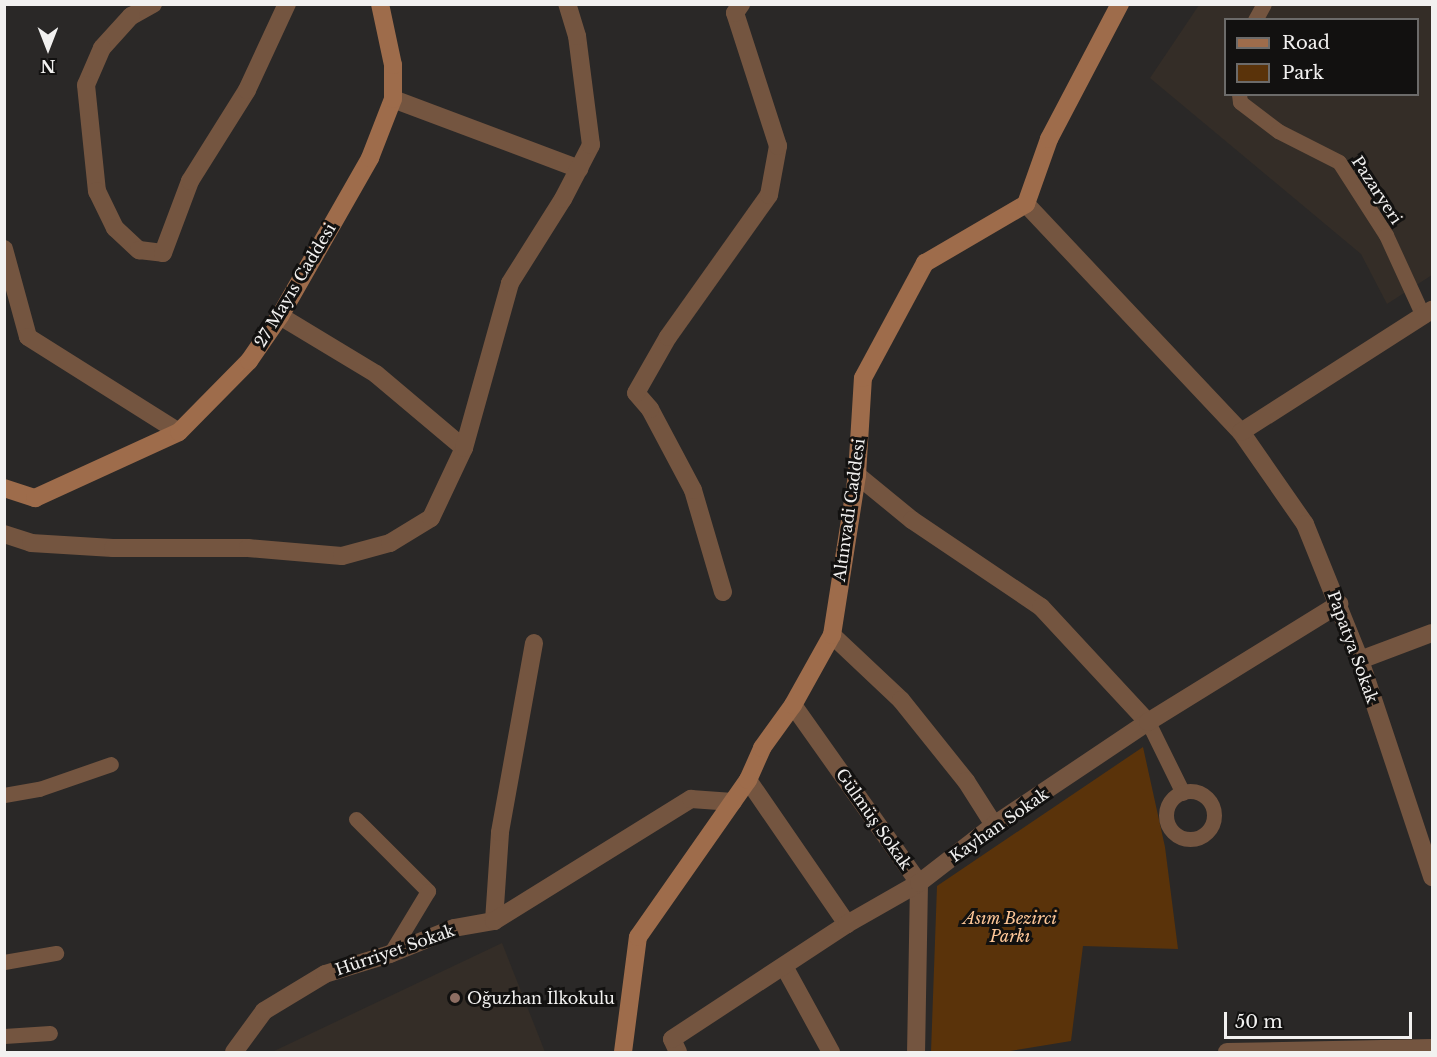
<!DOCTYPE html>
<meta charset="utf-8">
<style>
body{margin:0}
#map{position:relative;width:1437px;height:1057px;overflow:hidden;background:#2a2827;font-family:"Libre Baskerville",serif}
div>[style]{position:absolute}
.built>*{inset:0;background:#342d27}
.green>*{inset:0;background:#5a330a}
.lane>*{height:15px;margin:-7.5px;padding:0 7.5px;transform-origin:7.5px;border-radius:7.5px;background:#745540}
.lane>.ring{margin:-7.5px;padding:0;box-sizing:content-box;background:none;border:15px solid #745540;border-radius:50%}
.street>*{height:18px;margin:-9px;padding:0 9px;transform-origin:9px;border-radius:9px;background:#745540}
.secondary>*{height:18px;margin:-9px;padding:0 9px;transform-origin:9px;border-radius:9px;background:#9e6c4b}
.dots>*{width:16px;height:16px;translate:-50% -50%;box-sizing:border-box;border:3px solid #121110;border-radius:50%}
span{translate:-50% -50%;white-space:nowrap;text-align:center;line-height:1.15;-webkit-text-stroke:6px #121110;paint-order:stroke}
.street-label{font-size:16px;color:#f2f1f0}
.park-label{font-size:16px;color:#fec798;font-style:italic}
.poi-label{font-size:16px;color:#f2f1f0}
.left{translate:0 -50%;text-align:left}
.frame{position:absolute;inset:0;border:6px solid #f2f1f0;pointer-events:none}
.legend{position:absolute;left:1224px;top:18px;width:195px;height:78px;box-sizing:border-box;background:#121110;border:2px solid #6c6b6a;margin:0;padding:8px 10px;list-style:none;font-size:18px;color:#f2f1f0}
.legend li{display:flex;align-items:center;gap:12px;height:30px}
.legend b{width:30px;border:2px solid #6c6b6a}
.north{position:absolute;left:18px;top:18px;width:60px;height:60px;-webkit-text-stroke:4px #121110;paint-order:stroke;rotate:180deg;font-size:16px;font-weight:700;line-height:24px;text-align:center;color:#f2f1f0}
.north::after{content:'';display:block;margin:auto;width:21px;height:27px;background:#f2f1f0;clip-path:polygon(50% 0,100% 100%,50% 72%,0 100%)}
.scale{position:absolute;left:1224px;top:1012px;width:188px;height:27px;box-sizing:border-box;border:3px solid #f2f1f0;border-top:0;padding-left:8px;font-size:18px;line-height:21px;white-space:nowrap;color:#f2f1f0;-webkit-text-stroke:4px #121110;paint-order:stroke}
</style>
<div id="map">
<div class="built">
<i style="clip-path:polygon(evenodd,1199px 5px,1432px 5px,1432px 275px,1387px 304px,1361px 254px,1150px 78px,1199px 5px,1226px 20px,1418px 20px,1418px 94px,1226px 94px,1226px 20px)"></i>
<i style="clip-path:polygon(502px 943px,545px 1052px,272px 1052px)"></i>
</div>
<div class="green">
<i style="clip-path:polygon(1143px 747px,1165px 847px,1178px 949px,1083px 946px,1071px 1041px,1004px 1052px,931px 1052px,937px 886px)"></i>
</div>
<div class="lane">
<i style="left:1255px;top:20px;width:18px;rotate:-61deg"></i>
<i style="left:1239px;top:94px;width:8px;rotate:83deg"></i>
<i style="left:1240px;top:102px;width:48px;rotate:37.3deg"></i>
<i style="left:1278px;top:131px;width:68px;rotate:26.9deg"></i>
<i style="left:1339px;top:162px;width:87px;rotate:57.2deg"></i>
<i style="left:1386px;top:235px;width:89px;rotate:65.4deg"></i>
<i style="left:1148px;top:722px;width:79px;rotate:63.8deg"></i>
<i class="ring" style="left:1166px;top:791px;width:33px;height:33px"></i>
<i style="left:4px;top:795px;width:36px;rotate:-10deg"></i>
<i style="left:39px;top:789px;width:76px;rotate:-19.1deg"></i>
<i style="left:356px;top:819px;width:102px;rotate:45deg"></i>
<i style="left:428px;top:891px;width:74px;rotate:121.1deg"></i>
<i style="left:4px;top:962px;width:53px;rotate:-9.8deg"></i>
<i style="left:4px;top:1036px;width:46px;rotate:-3.7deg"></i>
</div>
<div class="street">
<i style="left:153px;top:4px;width:25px;rotate:151deg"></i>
<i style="left:131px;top:16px;width:43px;rotate:132.2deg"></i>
<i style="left:102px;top:48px;width:40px;rotate:113.4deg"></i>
<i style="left:86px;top:85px;width:107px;rotate:84.1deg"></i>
<i style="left:97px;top:191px;width:41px;rotate:64.1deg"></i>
<i style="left:115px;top:228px;width:33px;rotate:43deg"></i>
<i style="left:139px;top:250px;width:24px;rotate:7deg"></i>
<i style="left:163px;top:253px;width:77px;rotate:-69.4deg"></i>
<i style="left:190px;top:181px;width:107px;rotate:-57.9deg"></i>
<i style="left:247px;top:90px;width:95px;rotate:-65.1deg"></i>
<i style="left:393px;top:99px;width:199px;rotate:20.6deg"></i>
<i style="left:1026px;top:204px;width:313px;rotate:46.7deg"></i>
<i style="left:1241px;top:432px;width:112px;rotate:55.2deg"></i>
<i style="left:1305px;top:524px;width:147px;rotate:68deg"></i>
<i style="left:1360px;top:660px;width:229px;rotate:71.6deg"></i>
<i style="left:4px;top:249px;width:91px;rotate:74.7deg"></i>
<i style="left:28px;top:337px;width:178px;rotate:32.2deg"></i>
<i style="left:280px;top:316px;width:112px;rotate:31.1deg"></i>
<i style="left:376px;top:374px;width:115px;rotate:40.1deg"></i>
<i style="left:1241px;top:432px;width:227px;rotate:-32.6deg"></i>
<i style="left:857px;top:475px;width:71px;rotate:39.3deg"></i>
<i style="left:912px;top:520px;width:156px;rotate:34deg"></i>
<i style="left:1041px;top:607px;width:157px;rotate:47.1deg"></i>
<i style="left:4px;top:534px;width:28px;rotate:18deg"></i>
<i style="left:31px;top:543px;width:82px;rotate:3.5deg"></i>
<i style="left:113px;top:548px;width:135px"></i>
<i style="left:248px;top:548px;width:94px;rotate:4.9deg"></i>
<i style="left:342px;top:556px;width:50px;rotate:-15.2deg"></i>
<i style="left:390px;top:543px;width:48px;rotate:-31.4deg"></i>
<i style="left:431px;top:518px;width:77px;rotate:-64.8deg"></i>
<i style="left:464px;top:448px;width:171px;rotate:-74.4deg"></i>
<i style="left:510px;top:283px;width:99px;rotate:-57.8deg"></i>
<i style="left:563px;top:199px;width:61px;rotate:-62.6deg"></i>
<i style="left:591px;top:145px;width:110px;rotate:-97.3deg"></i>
<i style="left:577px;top:36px;width:34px;rotate:-107deg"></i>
<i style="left:723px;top:592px;width:106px;rotate:-106.4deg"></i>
<i style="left:693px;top:490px;width:92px;rotate:-118deg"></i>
<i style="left:650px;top:409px;width:21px;rotate:-131deg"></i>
<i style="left:636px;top:393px;width:64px;rotate:-60.3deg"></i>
<i style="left:668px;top:337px;width:174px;rotate:-54.6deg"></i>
<i style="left:769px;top:195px;width:50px;rotate:-79.6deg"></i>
<i style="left:778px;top:146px;width:140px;rotate:-107.9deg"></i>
<i style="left:735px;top:13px;width:11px;rotate:-56deg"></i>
<i style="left:832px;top:635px;width:95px;rotate:43.3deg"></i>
<i style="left:901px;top:700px;width:104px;rotate:51.3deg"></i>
<i style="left:966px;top:781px;width:52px;rotate:57.5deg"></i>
<i style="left:1360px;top:660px;width:77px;rotate:-20.6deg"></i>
<i style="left:793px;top:705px;width:218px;rotate:54.7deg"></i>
<i style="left:919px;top:883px;width:169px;rotate:91deg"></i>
<i style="left:748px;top:780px;width:175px;rotate:55.5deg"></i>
<i style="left:494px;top:921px;width:89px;rotate:-86.1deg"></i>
<i style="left:500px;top:832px;width:192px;rotate:-79.8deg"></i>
<i style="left:785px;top:968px;width:96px;rotate:61.3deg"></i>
<i style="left:234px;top:1052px;width:51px;rotate:-53.8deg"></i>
<i style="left:264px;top:1011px;width:71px;rotate:-31.2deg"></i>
<i style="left:325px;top:974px;width:68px;rotate:-17.1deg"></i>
<i style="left:390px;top:954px;width:69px;rotate:-22.1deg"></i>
<i style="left:454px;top:928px;width:41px;rotate:-9.9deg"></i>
<i style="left:494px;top:921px;width:232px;rotate:-31.8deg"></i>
<i style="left:691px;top:799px;width:42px;rotate:4.1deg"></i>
<i style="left:678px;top:1052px;width:14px;rotate:-115deg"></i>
<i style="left:672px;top:1039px;width:209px;rotate:-33.3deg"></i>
<i style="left:847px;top:924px;width:83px;rotate:-29.7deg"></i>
<i style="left:919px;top:883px;width:95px;rotate:-37.7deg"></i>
<i style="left:994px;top:825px;width:185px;rotate:-33.8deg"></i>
<i style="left:1148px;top:722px;width:225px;rotate:-31.7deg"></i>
<i style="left:1227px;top:1052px;width:205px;rotate:-1.1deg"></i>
</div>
<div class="secondary">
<i style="left:4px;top:488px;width:33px;rotate:18deg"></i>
<i style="left:35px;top:498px;width:158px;rotate:-24.6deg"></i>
<i style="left:179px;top:432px;width:100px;rotate:-45.4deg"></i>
<i style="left:249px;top:361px;width:55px;rotate:-55.4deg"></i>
<i style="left:280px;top:316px;width:182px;rotate:-60.3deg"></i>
<i style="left:370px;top:158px;width:63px;rotate:-68.7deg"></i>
<i style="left:393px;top:99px;width:34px;rotate:-90deg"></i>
<i style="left:393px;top:65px;width:62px;rotate:-102deg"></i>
<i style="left:623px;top:1052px;width:116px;rotate:-82.6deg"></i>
<i style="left:638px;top:937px;width:192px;rotate:-55deg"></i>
<i style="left:748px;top:780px;width:35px;rotate:-66deg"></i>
<i style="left:762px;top:748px;width:53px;rotate:-54.2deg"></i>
<i style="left:793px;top:705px;width:80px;rotate:-60.9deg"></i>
<i style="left:832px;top:635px;width:162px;rotate:-81.1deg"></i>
<i style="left:857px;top:475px;width:97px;rotate:-86.5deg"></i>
<i style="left:863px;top:378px;width:131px;rotate:-61.7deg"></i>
<i style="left:925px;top:263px;width:117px;rotate:-30.3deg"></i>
<i style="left:1026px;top:204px;width:69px;rotate:-70.5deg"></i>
<i style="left:1049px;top:139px;width:153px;rotate:-62.3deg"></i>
</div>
<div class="dots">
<i style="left:455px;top:998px;background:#8d6e63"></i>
</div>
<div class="street-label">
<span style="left:1377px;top:190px;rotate:57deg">Pazaryeri</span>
<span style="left:295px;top:285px;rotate:-59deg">27 Mayıs Caddesi</span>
<span style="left:849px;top:510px;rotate:-82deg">Altınvadi Caddesi</span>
<span style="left:1353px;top:647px;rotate:70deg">Papatya Sokak</span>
<span style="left:874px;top:819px;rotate:55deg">Gülmüş Sokak</span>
<span style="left:999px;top:825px;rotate:-35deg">Kayhan Sokak</span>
<span style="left:395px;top:950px;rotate:-19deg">Hürriyet Sokak</span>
</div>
<div class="park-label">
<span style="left:1010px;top:927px">Asım Bezirci<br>Parkı</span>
</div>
<div class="poi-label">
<span class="left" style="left:467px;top:998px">Oğuzhan İlkokulu</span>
</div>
<div class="frame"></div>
<ul class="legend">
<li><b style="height:8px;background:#9e6c4b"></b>Road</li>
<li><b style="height:16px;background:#5a330a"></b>Park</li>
</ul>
<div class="north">N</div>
<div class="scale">50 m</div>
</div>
